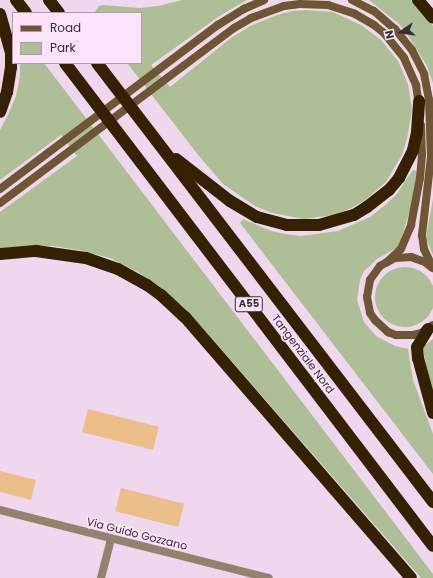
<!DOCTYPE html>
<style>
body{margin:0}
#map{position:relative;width:433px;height:578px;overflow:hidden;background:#efd7ee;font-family:Poppins,sans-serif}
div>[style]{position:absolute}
.green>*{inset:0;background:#aebe97}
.round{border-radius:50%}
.building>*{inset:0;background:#ebbe8a;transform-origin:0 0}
.street>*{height:8px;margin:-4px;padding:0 4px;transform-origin:4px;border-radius:4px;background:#93836c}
.secondary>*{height:8px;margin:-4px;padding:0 4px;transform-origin:4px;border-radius:4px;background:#6e5635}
.highway>*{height:12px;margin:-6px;padding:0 6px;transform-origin:6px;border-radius:6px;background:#342104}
span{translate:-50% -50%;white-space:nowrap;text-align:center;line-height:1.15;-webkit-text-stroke:3.5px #fde4fc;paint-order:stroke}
.shield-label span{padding:1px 3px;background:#fde4fc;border:1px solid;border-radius:3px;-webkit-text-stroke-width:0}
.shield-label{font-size:10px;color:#372d36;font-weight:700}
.street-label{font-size:11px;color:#372d36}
.legend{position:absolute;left:12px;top:12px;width:130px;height:52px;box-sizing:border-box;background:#fde4fc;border:1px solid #ae9bad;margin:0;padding:5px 7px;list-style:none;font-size:12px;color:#372d36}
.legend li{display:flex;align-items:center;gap:8px;height:20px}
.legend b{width:20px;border:1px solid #ae9bad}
.north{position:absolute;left:381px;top:12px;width:40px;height:40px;-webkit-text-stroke:3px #fde4fc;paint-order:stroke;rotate:257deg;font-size:11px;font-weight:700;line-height:16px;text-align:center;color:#372d36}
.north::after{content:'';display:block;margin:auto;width:14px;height:18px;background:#372d36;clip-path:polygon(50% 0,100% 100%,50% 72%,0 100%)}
</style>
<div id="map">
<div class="green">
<i style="clip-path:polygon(182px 0,247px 0,221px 15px,151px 65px,170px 87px,231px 38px,250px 26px,277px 15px,292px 11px,307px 10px,333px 12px,361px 25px,381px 40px,398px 61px,403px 72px,408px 84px,412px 110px,407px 139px,402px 155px,386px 182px,364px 201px,349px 209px,334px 215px,304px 219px,272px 213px,255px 206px,223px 184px,199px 156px,127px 63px,141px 63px,141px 13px,94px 13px,99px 6px,104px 5px,139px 8px,158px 6px)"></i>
<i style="clip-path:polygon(369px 0,411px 0,423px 12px,433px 26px,433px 83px,427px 66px,409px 37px,399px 24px)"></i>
<i style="clip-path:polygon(20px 63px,44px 63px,433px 574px,433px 578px,421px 578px,201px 326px,181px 305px,159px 286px,138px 272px,110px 258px,79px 250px,53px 246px,0 248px,0 212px,77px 156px,61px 135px,0 180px,0 130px,7px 117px,16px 96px,20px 77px)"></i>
<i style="clip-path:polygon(413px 170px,417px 171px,412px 204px,401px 239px,398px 247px,377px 259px,364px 271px,360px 280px,357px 300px,364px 322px,376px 336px,395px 346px,408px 349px,413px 380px,433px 434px,433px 474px,240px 223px,243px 219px,271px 231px,285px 234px,301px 236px,338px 231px,370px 217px,384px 206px,396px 195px)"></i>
<i style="clip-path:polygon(433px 199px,433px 255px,427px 241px,427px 232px)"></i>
<i class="round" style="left:375px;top:267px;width:60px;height:60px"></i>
<i style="clip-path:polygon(433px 339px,433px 396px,423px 350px,425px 345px)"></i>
</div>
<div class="building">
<i style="left:88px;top:409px;width:73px;height:24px;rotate:14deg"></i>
<i style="clip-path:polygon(0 471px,36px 480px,31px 500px,0 492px)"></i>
<i style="left:121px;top:488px;width:65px;height:24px;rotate:14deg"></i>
</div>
<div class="street">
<i style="left:0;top:510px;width:277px;rotate:14.2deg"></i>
<i style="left:101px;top:578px;width:40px;rotate:-75.6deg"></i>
</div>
<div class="secondary">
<i style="left:352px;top:0;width:25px;rotate:27deg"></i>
<i style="left:374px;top:11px;width:28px;rotate:41deg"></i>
<i style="left:395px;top:29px;width:27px;rotate:51deg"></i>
<i style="left:412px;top:50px;width:27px;rotate:63deg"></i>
<i style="left:424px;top:74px;width:26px;rotate:79deg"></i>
<i style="left:429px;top:100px;width:57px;rotate:88deg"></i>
<i style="left:431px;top:157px;width:79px;rotate:96.6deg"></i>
<i style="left:422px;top:235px;width:14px;rotate:82deg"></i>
<i style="left:424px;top:249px;width:21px;rotate:65deg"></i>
<i style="left:0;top:189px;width:273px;rotate:-37deg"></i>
<i style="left:218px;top:25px;width:31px;rotate:-32deg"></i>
<i style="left:244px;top:9px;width:22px;rotate:-24deg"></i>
<i style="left:0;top:203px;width:292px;rotate:-36.8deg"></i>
<i style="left:234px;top:28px;width:20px;rotate:-30deg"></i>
<i style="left:251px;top:18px;width:35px;rotate:-20deg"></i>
<i style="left:284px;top:6px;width:16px;rotate:-7deg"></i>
<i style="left:300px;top:4px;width:28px;rotate:2deg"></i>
<i style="left:328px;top:5px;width:28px;rotate:18deg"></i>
<i style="left:355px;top:14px;width:22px;rotate:30deg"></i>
<i style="left:374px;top:25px;width:13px;rotate:39deg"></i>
<i style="left:384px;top:33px;width:32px;rotate:51deg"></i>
<i style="left:404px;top:58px;width:30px;rotate:66deg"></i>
<i style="left:416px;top:85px;width:21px;rotate:82deg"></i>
<i style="left:387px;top:262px;width:19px;rotate:-43deg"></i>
<i style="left:401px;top:249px;width:26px;rotate:-67deg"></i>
<i style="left:411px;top:225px;width:48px;rotate:-79.2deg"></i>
<i style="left:420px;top:178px;width:23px;rotate:-85deg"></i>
<i style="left:422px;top:155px;width:30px;rotate:-92deg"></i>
<i style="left:431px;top:267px;width:8px;rotate:-140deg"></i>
<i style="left:425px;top:262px;width:15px;rotate:-160deg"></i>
<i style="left:411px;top:257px;width:16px;rotate:176deg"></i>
<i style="left:395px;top:258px;width:9px;rotate:153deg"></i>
<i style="left:387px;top:262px;width:8px;rotate:150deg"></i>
<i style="left:380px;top:266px;width:17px;rotate:126deg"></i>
<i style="left:370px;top:280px;width:17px;rotate:100deg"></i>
<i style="left:367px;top:297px;width:16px;rotate:79deg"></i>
<i style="left:370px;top:313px;width:9px;rotate:54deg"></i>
<i style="left:375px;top:320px;width:18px;rotate:43deg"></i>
<i style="left:388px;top:332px;width:9px;rotate:21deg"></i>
<i style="left:396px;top:335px;width:17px"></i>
<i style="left:413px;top:335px;width:8px;rotate:-14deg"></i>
<i style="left:421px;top:333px;width:14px;rotate:-34deg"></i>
</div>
<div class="highway">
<i style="left:16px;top:0;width:16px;rotate:52deg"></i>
<i style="left:49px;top:0;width:16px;rotate:52deg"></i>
<i style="left:418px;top:0;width:23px;rotate:50deg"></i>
<i style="left:0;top:14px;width:41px;rotate:74.2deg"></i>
<i style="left:11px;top:53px;width:14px;rotate:90deg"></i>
<i style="left:11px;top:67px;width:25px;rotate:99deg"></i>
<i style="left:7px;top:92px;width:21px;rotate:109deg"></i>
<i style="left:65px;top:63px;width:607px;rotate:52.7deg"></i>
<i style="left:97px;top:63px;width:553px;rotate:52.57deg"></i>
<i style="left:176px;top:159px;width:68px;rotate:37.9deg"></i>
<i style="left:230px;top:201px;width:31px;rotate:31deg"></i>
<i style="left:257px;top:217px;width:31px;rotate:15deg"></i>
<i style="left:287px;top:225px;width:32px"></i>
<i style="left:319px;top:225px;width:36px;rotate:-16deg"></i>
<i style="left:354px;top:215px;width:15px;rotate:-32deg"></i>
<i style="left:367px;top:207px;width:28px;rotate:-38deg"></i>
<i style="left:389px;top:190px;width:16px;rotate:-50deg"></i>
<i style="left:399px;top:178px;width:31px;rotate:-63deg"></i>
<i style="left:413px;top:150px;width:18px;rotate:-77deg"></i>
<i style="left:417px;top:132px;width:31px;rotate:-86deg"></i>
<i style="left:0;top:254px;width:36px;rotate:-5deg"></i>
<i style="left:36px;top:251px;width:50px;rotate:8deg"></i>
<i style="left:86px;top:258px;width:34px;rotate:19deg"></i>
<i style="left:118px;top:269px;width:33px;rotate:29deg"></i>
<i style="left:147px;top:285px;width:17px;rotate:36deg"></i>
<i style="left:161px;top:295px;width:33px;rotate:43deg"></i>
<i style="left:185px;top:317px;width:345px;rotate:49.1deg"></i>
<i style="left:428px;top:329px;width:21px;rotate:121deg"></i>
<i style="left:417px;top:347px;width:11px;rotate:85deg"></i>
<i style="left:418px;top:358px;width:57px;rotate:74.7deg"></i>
</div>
<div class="shield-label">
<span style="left:249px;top:304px">A55</span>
</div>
<div class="street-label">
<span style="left:303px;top:354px;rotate:53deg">Tangenziale Nord</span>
<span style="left:137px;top:534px;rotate:14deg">Via Guido Gozzano</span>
</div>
<ul class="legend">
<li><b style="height:5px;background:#6e5635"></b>Road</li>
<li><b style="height:11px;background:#aebe97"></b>Park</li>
</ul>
<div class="north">N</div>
</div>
